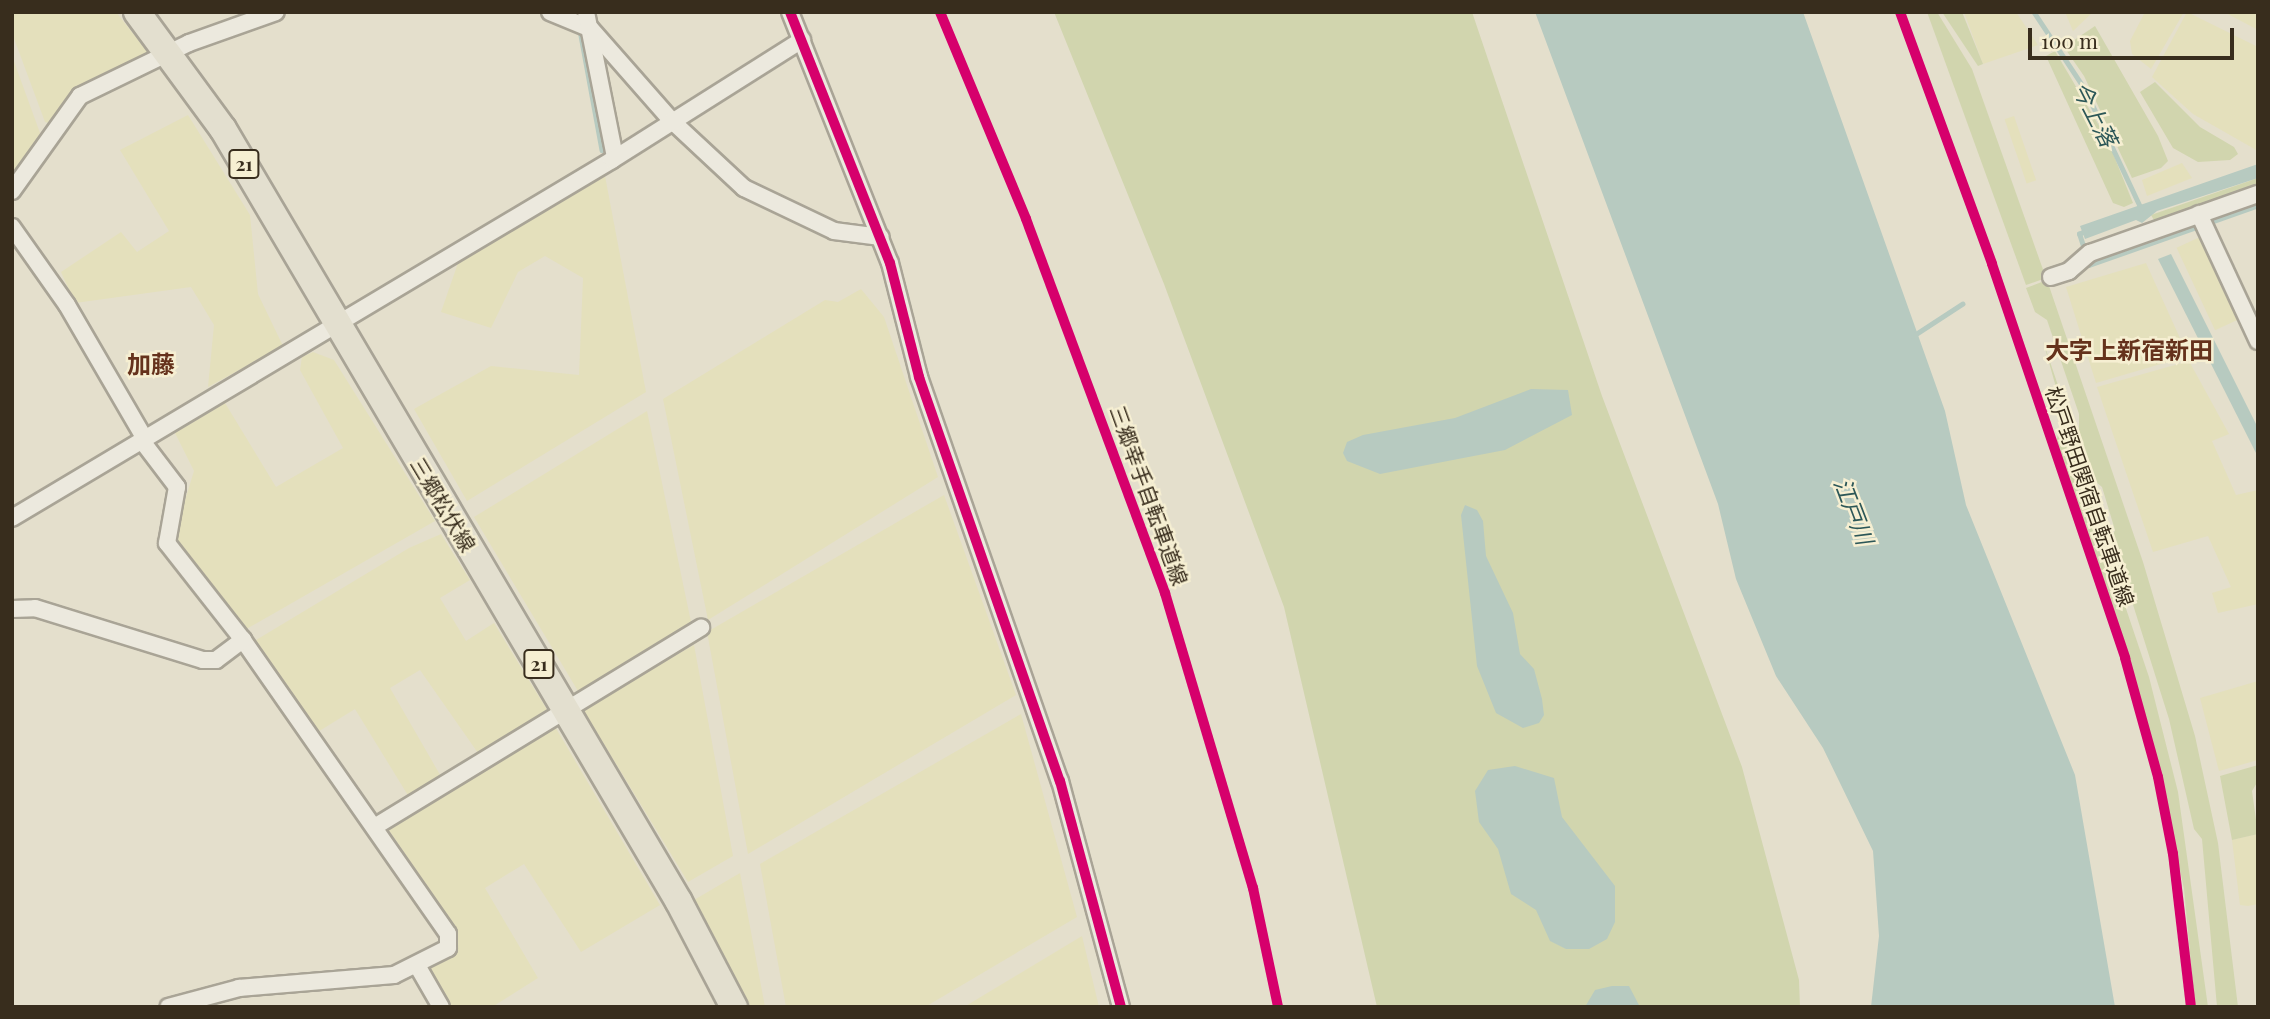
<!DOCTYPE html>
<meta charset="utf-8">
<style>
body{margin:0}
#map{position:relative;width:2270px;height:1019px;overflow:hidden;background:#e4dfcc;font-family:"Playfair Display","Noto Sans JP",serif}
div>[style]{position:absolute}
.farmland>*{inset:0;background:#e4e0bc;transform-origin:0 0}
.green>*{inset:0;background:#d1d5ae}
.water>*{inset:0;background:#b7cac0}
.stream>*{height:4.5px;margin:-2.25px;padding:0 2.25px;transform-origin:2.25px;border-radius:2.25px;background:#b7cac0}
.roads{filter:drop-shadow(2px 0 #a9a496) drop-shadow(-2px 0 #a9a496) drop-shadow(0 2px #a9a496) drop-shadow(0 -2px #a9a496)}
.street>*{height:16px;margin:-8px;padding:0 8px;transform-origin:8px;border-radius:8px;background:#ece9de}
.primary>*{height:26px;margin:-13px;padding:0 13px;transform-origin:13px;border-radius:13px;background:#e3dfcf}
.cycleway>*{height:10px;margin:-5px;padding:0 5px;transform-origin:5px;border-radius:5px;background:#d6006c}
span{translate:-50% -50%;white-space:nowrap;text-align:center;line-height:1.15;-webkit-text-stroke:5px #f6efd2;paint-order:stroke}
.shield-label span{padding:2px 5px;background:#f6efd2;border:2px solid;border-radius:5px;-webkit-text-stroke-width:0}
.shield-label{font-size:19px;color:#382d1d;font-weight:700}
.street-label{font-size:21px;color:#382d1d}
.water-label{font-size:23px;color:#2c5758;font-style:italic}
.quarter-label{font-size:24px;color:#65321c;font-weight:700}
.frame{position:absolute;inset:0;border:14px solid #382d1d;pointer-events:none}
.scale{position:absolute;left:2028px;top:28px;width:206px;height:32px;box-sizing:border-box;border:4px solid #382d1d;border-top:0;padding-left:9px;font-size:21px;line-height:24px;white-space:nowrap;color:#382d1d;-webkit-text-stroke:5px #f6efd2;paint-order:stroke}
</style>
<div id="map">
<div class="farmland">
<i style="clip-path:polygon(12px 12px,116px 12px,150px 55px,101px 75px,72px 94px,52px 124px,45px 122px,12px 33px)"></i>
<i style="clip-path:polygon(1964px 12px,2016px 12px,2038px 45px,1983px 64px)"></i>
<i style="clip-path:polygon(2065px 12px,2093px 12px,2073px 31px)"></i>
<i style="clip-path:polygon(2145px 12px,2184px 12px,2151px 69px,2132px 54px,2130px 41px)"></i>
<i style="clip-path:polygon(2187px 12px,2258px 47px,2258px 151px,2193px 114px,2152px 77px)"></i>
<i style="clip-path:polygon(2224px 12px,2258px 12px,2258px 30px)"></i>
<i style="clip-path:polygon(12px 56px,40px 133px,39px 142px,12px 183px)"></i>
<i style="clip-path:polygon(188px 115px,250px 215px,258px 294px,283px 346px,208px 387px,214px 325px,191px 287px,75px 303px,61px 272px,121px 232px,137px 252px,169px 231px,120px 150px)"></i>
<i style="left:2014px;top:116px;width:68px;height:10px;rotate:71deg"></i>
<i style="clip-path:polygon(2182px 163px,2192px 178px,2147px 196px,2142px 180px)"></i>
<i style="clip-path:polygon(605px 176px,646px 392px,467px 501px,414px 409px,491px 366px,579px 375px,583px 278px,545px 256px,518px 272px,491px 328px,441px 312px,458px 263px)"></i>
<i style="left:2202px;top:236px;width:91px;height:28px;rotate:65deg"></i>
<i style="clip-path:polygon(2146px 263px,2188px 356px,2096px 383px,2066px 287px)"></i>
<i style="clip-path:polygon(861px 289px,884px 317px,938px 477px,708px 620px,663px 399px,825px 300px,838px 302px)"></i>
<i style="clip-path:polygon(313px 352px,334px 360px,435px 521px,243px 631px,173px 539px,194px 471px,175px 433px,225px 403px,276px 487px,343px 448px,300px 370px,302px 357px)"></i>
<i style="clip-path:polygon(2189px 361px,2229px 434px,2212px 441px,2236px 495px,2258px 490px,2258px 604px,2218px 613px,2212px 593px,2231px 587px,2208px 536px,2153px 552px,2097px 387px)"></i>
<i style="clip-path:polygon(647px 411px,691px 622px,578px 691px,474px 517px)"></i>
<i style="clip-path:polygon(944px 495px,1016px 695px,748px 854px,707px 632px)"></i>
<i style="clip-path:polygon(441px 534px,470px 580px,440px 598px,466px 641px,494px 623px,549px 713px,478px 753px,420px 670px,390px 688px,443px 780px,409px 797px,355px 709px,316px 733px,251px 643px,409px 548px)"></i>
<i style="clip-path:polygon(694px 645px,733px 856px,688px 882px,582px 708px)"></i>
<i style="clip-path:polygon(2258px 681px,2258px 760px,2219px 771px,2200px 698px)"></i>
<i style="clip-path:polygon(1021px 714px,1077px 917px,925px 1007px,786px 1007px,760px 864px)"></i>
<i style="clip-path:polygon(554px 725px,660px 905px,581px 952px,524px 864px,485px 888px,538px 978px,492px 1007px,450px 1007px,426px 967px,456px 947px,446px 914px,386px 826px)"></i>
<i style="clip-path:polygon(2258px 834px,2258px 904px,2248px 906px,2240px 905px,2232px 840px)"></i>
<i style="clip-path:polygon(740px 873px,765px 1007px,751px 1007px,694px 900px)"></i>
<i style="clip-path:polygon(1082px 936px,1099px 1007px,964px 1007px)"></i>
</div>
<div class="green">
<i style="clip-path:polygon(1054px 12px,1472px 12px,1602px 396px,1742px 767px,1799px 980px,1800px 1007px,1377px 1007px,1284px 607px,1164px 284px)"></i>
<i style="clip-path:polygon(1927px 12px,1937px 12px,1972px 69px,2046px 278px,2026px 285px)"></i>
<i style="clip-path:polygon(1942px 12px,1962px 12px,1983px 64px,1978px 66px)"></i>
<i style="clip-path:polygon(2095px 26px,2158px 136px,2168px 161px,2161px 168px,2132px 178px,2084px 76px,2064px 47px)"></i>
<i style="clip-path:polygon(2055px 51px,2108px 141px,2133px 203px,2124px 207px,2113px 203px,2046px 56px)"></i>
<i style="clip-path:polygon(2155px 82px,2200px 127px,2234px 147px,2238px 154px,2230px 160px,2198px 162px,2173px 148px,2140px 92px)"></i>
<i style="clip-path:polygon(2258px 178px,2258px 191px,2150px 224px,2155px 222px,2151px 215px)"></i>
<i style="clip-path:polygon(2047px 280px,2143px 562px,2195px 736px,2218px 843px,2238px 1007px,2217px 1007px,2202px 839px,2194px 829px,2169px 719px,2112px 538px,2115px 530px,2102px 487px,2091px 478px,2079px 439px,2079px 414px,2047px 320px,2035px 312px,2026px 288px)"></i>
<i style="clip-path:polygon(2043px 341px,2067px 412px,2066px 430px,2149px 677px,2178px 792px,2208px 1007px,2195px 1007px,2184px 889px,2157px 758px,2056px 441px,2064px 416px)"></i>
<i style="clip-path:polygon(2258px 765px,2258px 781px,2252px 791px,2258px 834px,2232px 840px,2220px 776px)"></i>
</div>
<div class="water">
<i style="clip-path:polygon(1535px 12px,1803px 12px,1945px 411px,1966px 505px,2075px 775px,2115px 1007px,1871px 1007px,1879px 936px,1873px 851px,1823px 748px,1776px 676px,1736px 579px,1718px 504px)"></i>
<i style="clip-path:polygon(2258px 164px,2258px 178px,2157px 211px,2142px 223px,2136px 220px,2085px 239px,2080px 226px)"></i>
<i style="clip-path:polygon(2171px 254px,2258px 428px,2258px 457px,2158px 259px)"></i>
<i style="clip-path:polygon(1531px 389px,1568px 390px,1572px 415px,1505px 450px,1380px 474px,1347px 461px,1343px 453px,1347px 442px,1363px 435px,1455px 418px)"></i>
<i style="clip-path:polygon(1465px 505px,1477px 510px,1483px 521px,1486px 556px,1513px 613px,1520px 654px,1534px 669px,1542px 699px,1544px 715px,1539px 723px,1523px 728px,1496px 713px,1477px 666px,1461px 515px)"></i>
<i style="clip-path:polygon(1515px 766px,1554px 778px,1562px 817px,1615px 886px,1615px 922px,1607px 939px,1589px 949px,1566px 949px,1550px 941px,1536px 910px,1511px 894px,1498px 849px,1479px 822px,1475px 791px,1488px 770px)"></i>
<i style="clip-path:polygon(1612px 986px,1629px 986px,1640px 1007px,1585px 1007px,1595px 990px)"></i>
</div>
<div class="stream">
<i style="left:2034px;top:12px;width:92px;rotate:56.5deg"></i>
<i style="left:2085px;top:89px;width:132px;rotate:64.8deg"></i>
<i style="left:580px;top:30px;width:122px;rotate:79.6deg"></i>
<i style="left:2085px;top:252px;width:19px;rotate:-108deg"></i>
<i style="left:2079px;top:234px;width:7px;rotate:-27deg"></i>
<i style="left:2088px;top:261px;width:4px;rotate:76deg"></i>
<i style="left:2089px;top:265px;width:179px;rotate:-19.5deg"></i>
<i style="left:1913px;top:336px;width:59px;rotate:-33.1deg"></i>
</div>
<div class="roads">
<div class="street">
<i style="left:550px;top:12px;width:44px;rotate:22.5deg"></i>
<i style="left:591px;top:29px;width:121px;rotate:48.7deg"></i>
<i style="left:671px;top:120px;width:100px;rotate:43deg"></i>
<i style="left:744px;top:188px;width:100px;rotate:25.5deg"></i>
<i style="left:834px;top:231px;width:47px;rotate:7.3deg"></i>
<i style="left:586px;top:12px;width:148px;rotate:78.7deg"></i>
<i style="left:790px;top:12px;width:270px;rotate:68.3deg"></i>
<i style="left:890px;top:263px;width:118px;rotate:75.7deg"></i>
<i style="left:919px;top:377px;width:428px;rotate:70.8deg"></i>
<i style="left:1060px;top:781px;width:234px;rotate:74.9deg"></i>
<i style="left:12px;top:191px;width:117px;rotate:-54.4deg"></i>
<i style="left:80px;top:96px;width:121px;rotate:-25.9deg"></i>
<i style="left:189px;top:43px;width:92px;rotate:-19.6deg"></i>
<i style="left:2199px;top:214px;width:140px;rotate:65.1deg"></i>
<i style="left:12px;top:227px;width:95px;rotate:54.8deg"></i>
<i style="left:67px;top:305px;width:155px;rotate:59.8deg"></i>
<i style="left:2051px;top:277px;width:19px;rotate:-18deg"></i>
<i style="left:2069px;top:271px;width:28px;rotate:-41deg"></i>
<i style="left:2090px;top:253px;width:178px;rotate:-19.4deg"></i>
<i style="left:142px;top:441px;width:58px;rotate:52.7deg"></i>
<i style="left:177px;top:487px;width:57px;rotate:100.1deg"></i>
<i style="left:167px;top:543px;width:123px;rotate:51.9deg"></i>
<i style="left:243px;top:640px;width:358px;rotate:55.1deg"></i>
<i style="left:448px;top:934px;width:14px;rotate:90deg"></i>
<i style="left:448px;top:948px;width:60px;rotate:153.4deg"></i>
<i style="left:394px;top:975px;width:156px;rotate:175.2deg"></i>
<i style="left:239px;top:988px;width:73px;rotate:165deg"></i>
<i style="left:12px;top:518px;width:699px;rotate:-30.82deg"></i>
<i style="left:612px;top:160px;width:225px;rotate:-32.3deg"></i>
<i style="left:12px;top:609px;width:23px;rotate:-2deg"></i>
<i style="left:35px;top:608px;width:176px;rotate:17.2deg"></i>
<i style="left:203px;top:660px;width:13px"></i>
<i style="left:216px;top:660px;width:34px;rotate:-37deg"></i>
<i style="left:376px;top:826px;width:381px;rotate:-31.4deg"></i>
<i style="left:418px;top:967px;width:46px;rotate:60.1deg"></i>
</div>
<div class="primary">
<i style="left:137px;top:12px;width:145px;rotate:53.7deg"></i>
<i style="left:223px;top:129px;width:897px;rotate:59.46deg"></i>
<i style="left:679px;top:902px;width:119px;rotate:62.4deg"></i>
</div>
</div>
<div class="cycleway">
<i style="left:790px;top:12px;width:270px;rotate:68.3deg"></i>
<i style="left:890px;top:263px;width:118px;rotate:75.7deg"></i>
<i style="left:919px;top:377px;width:428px;rotate:70.8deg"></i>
<i style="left:1060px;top:781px;width:234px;rotate:74.9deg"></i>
<i style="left:940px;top:12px;width:224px;rotate:67.4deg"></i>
<i style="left:1026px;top:219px;width:399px;rotate:69.6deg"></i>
<i style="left:1165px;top:593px;width:308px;rotate:73.4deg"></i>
<i style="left:1253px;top:888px;width:122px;rotate:78.1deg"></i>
<i style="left:1900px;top:12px;width:268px;rotate:69.9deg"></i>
<i style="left:1992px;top:264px;width:416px;rotate:71.3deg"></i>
<i style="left:2125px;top:658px;width:123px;rotate:74.5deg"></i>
<i style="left:2158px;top:777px;width:78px;rotate:79deg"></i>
<i style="left:2173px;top:854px;width:154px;rotate:83.3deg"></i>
</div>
<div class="shield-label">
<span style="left:244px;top:164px">21</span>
<span style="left:539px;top:664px">21</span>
</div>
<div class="street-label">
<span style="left:1150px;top:495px;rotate:70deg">三郷幸手自転車道線</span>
<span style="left:2091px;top:496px;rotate:71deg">松戸野田関宿自転車道線</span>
<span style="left:444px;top:504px;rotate:59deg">三郷松伏線</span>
</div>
<div class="water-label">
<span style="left:2095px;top:114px;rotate:63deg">今上落</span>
<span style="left:1854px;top:511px;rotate:69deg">江戸川</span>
</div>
<div class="quarter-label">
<span style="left:2129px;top:350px">大字上新宿新田</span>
<span style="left:151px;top:364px">加藤</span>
</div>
<div class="frame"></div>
<div class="scale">100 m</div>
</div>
